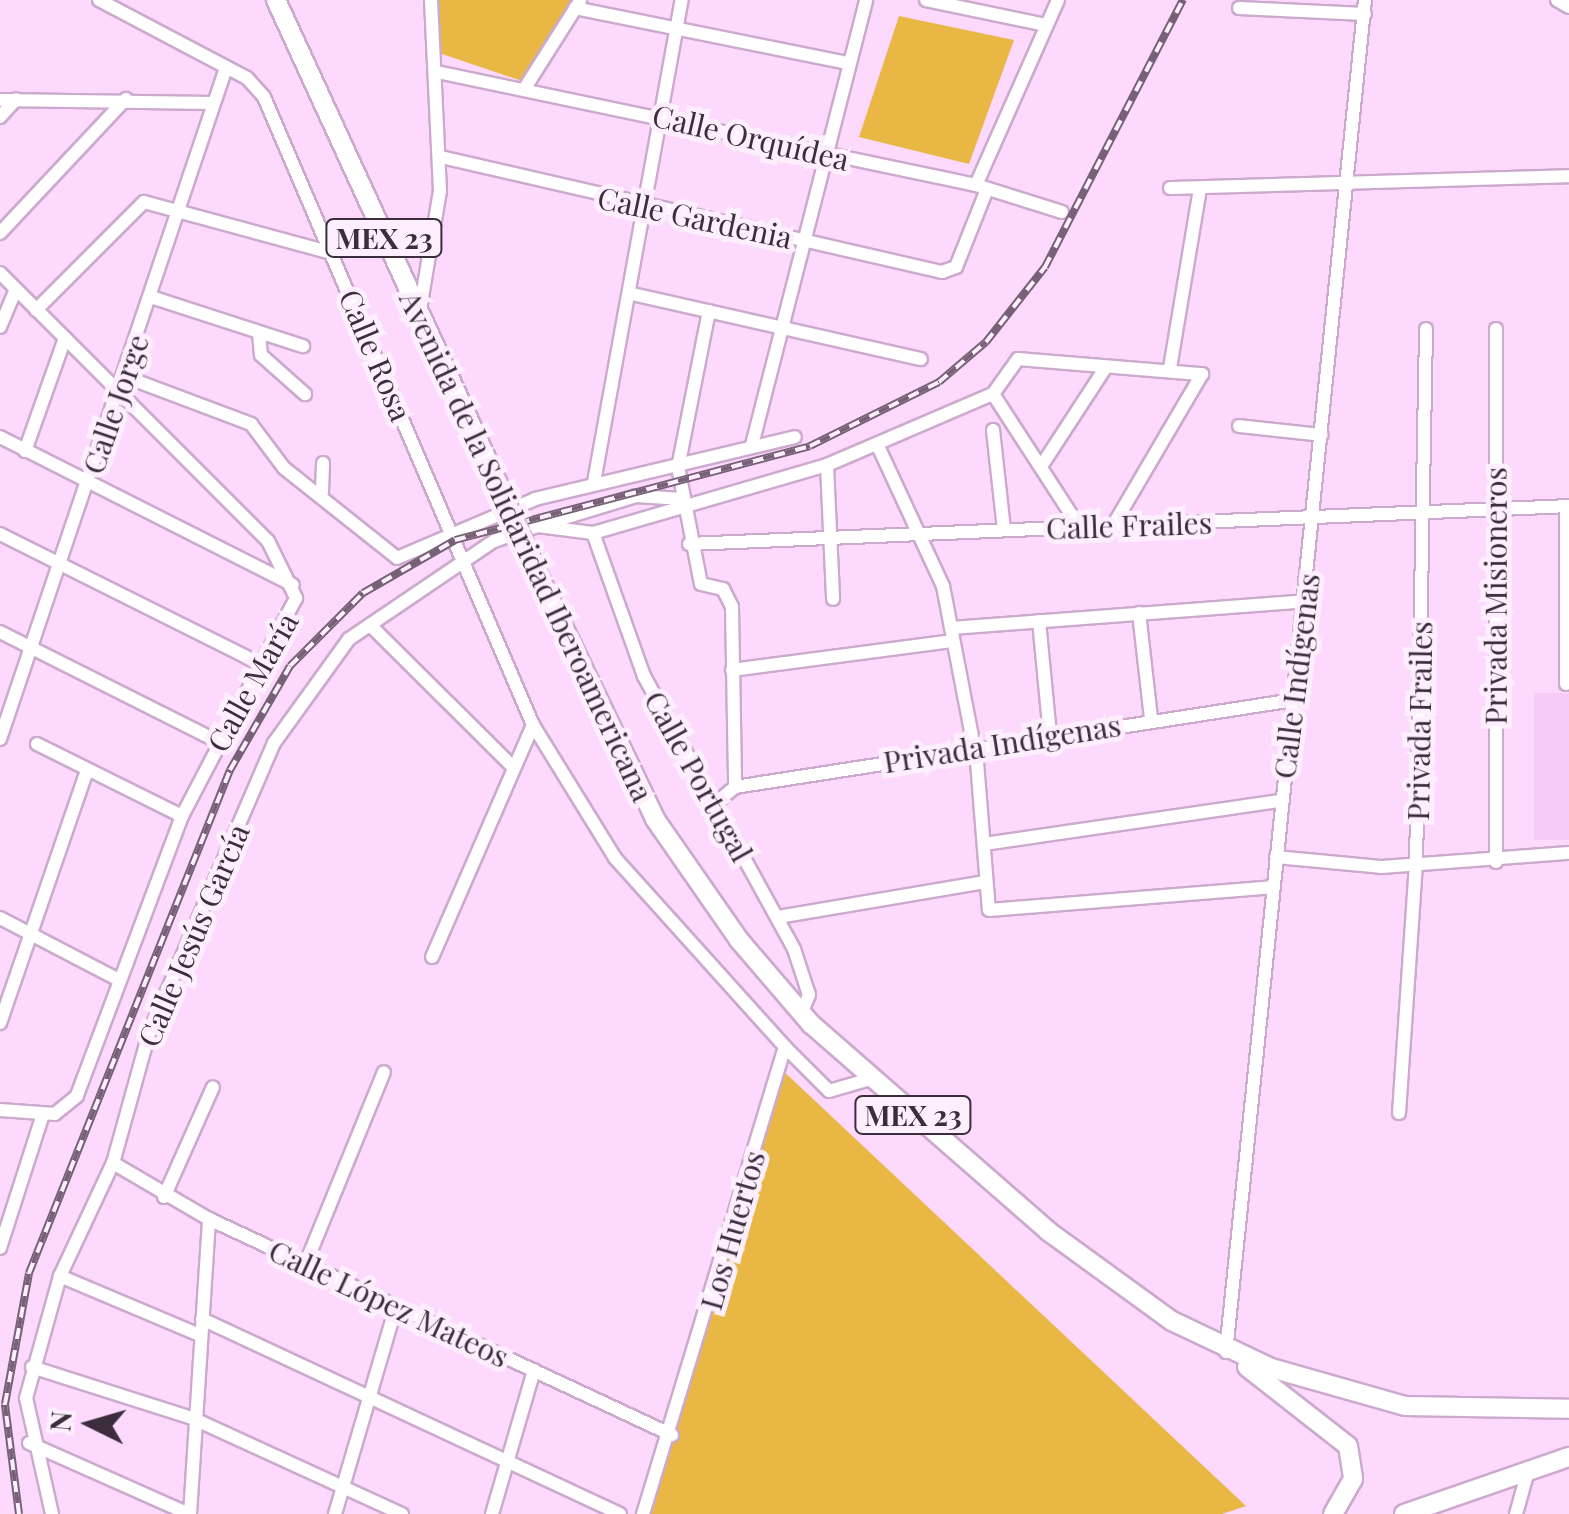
<!DOCTYPE html>
<meta charset="utf-8">
<style>
body{margin:0}
#map{position:relative;width:1569px;height:1514px;overflow:hidden;background:#fdd9fe;font-family:"Playfair Display",serif}
div>[style]{position:absolute}
.built>*{inset:0;background:#f6ccf7;transform-origin:0 0}
.green>*{inset:0;background:#e9b744}
.roads{filter:drop-shadow(2px 0 #ccaacd) drop-shadow(-2px 0 #ccaacd) drop-shadow(0 2px #ccaacd) drop-shadow(0 -2px #ccaacd)}
.minor>*{height:12px;margin:-6px;padding:0 6px;transform-origin:6px;border-radius:6px;background:#fff}
.highway>*{height:18px;margin:-9px;padding:0 9px;transform-origin:9px;border-radius:9px;background:#fff}
.rail>*{height:8px;margin-top:-4px;transform-origin:0;background:repeating-linear-gradient(90deg,#fdeffd 0 11px,#766177 0 22px);box-sizing:border-box;border-block:2px solid #766177}
.bridges{filter:drop-shadow(2px 0 #ccaacd) drop-shadow(-2px 0 #ccaacd) drop-shadow(0 2px #ccaacd) drop-shadow(0 -2px #ccaacd)}
.highway-bridge>*{height:18px;margin:-9px;padding:0 9px;transform-origin:9px;border-radius:9px;background:#fff}
span{translate:-50% -50%;white-space:nowrap;text-align:center;line-height:1.15;-webkit-text-stroke:10px #fdeffd;paint-order:stroke}
.shield-label span{padding:2px 8px;background:#fdeffd;border:2px solid;border-radius:8px;-webkit-text-stroke-width:0}
.shield-label{font-size:28px;color:#3b2d3c;font-weight:700}
.street-label{font-size:30px;color:#3b2d3c}
.north{position:absolute;left:40px;top:1374px;width:100px;height:100px;-webkit-text-stroke:8px #fdeffd;paint-order:stroke;rotate:275deg;font-size:28px;font-weight:700;line-height:40px;text-align:center;color:#3b2d3c}
.north::after{content:'';display:block;margin:auto;width:35px;height:45px;background:#3b2d3c;clip-path:polygon(50% 0,100% 100%,50% 72%,0 100%)}
</style>
<div id="map">
<div class="built">
<i style="left:1569px;top:693px;width:147px;height:35px;rotate:90deg"></i>
</div>
<div class="green">
<i style="clip-path:polygon(437px 0,576px 0,522px 81px,442px 54px)"></i>
<i style="clip-path:polygon(899px 16px,1014px 40px,969px 164px,859px 137px)"></i>
<i style="clip-path:polygon(779px 1067px,1246px 1506px,1222px 1514px,651px 1514px)"></i>
</div>
<div class="roads">
<div class="minor">
<i style="left:99px;top:0;width:167px;rotate:27.8deg"></i>
<i style="left:247px;top:78px;width:25px;rotate:48deg"></i>
<i style="left:264px;top:97px;width:683px;rotate:66.81deg"></i>
<i style="left:533px;top:725px;width:253px;rotate:113.5deg"></i>
<i style="left:926px;top:0;width:117px;rotate:11.8deg"></i>
<i style="left:1557px;top:0;width:14px;rotate:30deg"></i>
<i style="left:575px;top:8px;width:279px;rotate:11.4deg"></i>
<i style="left:1239px;top:8px;width:126px;rotate:2.7deg"></i>
<i style="left:437px;top:72px;width:551px;rotate:11.84deg"></i>
<i style="left:976px;top:185px;width:90px;rotate:17.4deg"></i>
<i style="left:525px;top:88px;width:103px;rotate:-57.7deg"></i>
<i style="left:0;top:100px;width:213px;rotate:0.8deg"></i>
<i style="left:0;top:117px;width:24px;rotate:-48deg"></i>
<i style="left:441px;top:157px;width:514px;rotate:12.93deg"></i>
<i style="left:942px;top:272px;width:15px;rotate:-20deg"></i>
<i style="left:956px;top:267px;width:84px;rotate:-68.3deg"></i>
<i style="left:976px;top:185px;width:202px;rotate:-66.1deg"></i>
<i style="left:1170px;top:188px;width:399px;rotate:-1.7deg"></i>
<i style="left:0;top:233px;width:184px;rotate:-46.8deg"></i>
<i style="left:0;top:273px;width:379px;rotate:45deg"></i>
<i style="left:268px;top:541px;width:64px;rotate:63.8deg"></i>
<i style="left:296px;top:598px;width:246px;rotate:117.6deg"></i>
<i style="left:182px;top:816px;width:299px;rotate:110.6deg"></i>
<i style="left:77px;top:1096px;width:28px;rotate:141deg"></i>
<i style="left:55px;top:1114px;width:55px;rotate:-175.8deg"></i>
<i style="left:632px;top:294px;width:296px;rotate:12.7deg"></i>
<i style="left:151px;top:297px;width:160px;rotate:17.9deg"></i>
<i style="left:420px;top:309px;width:120px;rotate:-80.4deg"></i>
<i style="left:440px;top:191px;width:191px;rotate:-92.7deg"></i>
<i style="left:36px;top:310px;width:153px;rotate:-45deg"></i>
<i style="left:144px;top:202px;width:195px;rotate:15.2deg"></i>
<i style="left:709px;top:311px;width:159px;rotate:101.2deg"></i>
<i style="left:678px;top:467px;width:119px;rotate:78.9deg"></i>
<i style="left:701px;top:584px;width:23px;rotate:13deg"></i>
<i style="left:723px;top:589px;width:20px;rotate:63deg"></i>
<i style="left:732px;top:607px;width:180px;rotate:89deg"></i>
<i style="left:0;top:327px;width:41px;rotate:-67.2deg"></i>
<i style="left:1496px;top:329px;width:533px;rotate:90deg"></i>
<i style="left:259px;top:333px;width:22px;rotate:85deg"></i>
<i style="left:261px;top:355px;width:59px;rotate:41.6deg"></i>
<i style="left:1170px;top:368px;width:182px;rotate:-80.5deg"></i>
<i style="left:126px;top:377px;width:134px;rotate:20.6deg"></i>
<i style="left:251px;top:424px;width:55px;rotate:53.1deg"></i>
<i style="left:284px;top:468px;width:144px;rotate:38.5deg"></i>
<i style="left:397px;top:558px;width:150px;rotate:-23.1deg"></i>
<i style="left:535px;top:499px;width:267px;rotate:-13.4deg"></i>
<i style="left:993px;top:394px;width:43px;rotate:-54.5deg"></i>
<i style="left:1018px;top:359px;width:185px;rotate:4.7deg"></i>
<i style="left:1202px;top:374px;width:176px;rotate:120.4deg"></i>
<i style="left:993px;top:394px;width:160px;rotate:57deg"></i>
<i style="left:1239px;top:426px;width:83px;rotate:6.2deg"></i>
<i style="left:993px;top:430px;width:100px;rotate:83.7deg"></i>
<i style="left:0;top:437px;width:328px;rotate:26.8deg"></i>
<i style="left:752px;top:445px;width:459px;rotate:-75.6deg"></i>
<i style="left:878px;top:446px;width:154px;rotate:65.1deg"></i>
<i style="left:943px;top:586px;width:179px;rotate:79.1deg"></i>
<i style="left:977px;top:762px;width:148px;rotate:85.4deg"></i>
<i style="left:989px;top:910px;width:284px;rotate:-4.6deg"></i>
<i style="left:25px;top:451px;width:120px;rotate:-70.5deg"></i>
<i style="left:827px;top:465px;width:134px;rotate:87.4deg"></i>
<i style="left:1042px;top:465px;width:117px;rotate:-56.9deg"></i>
<i style="left:594px;top:482px;width:490px;rotate:-79.7deg"></i>
<i style="left:322px;top:492px;width:29px;rotate:-88deg"></i>
<i style="left:538px;top:526px;width:102px;rotate:-17deg"></i>
<i style="left:636px;top:496px;width:47px;rotate:3.7deg"></i>
<i style="left:593px;top:533px;width:152px;rotate:70.4deg"></i>
<i style="left:644px;top:676px;width:311px;rotate:61.2deg"></i>
<i style="left:794px;top:949px;width:48px;rotate:71.9deg"></i>
<i style="left:809px;top:995px;width:21px;rotate:113deg"></i>
<i style="left:0;top:534px;width:292px;rotate:26.5deg"></i>
<i style="left:689px;top:544px;width:881px;rotate:-2.47deg"></i>
<i style="left:1139px;top:613px;width:107px;rotate:83.5deg"></i>
<i style="left:1039px;top:621px;width:116px;rotate:84.5deg"></i>
<i style="left:371px;top:626px;width:199px;rotate:44.8deg"></i>
<i style="left:951px;top:628px;width:356px;rotate:-4.3deg"></i>
<i style="left:0;top:632px;width:243px;rotate:26.7deg"></i>
<i style="left:732px;top:670px;width:223px;rotate:-7.5deg"></i>
<i style="left:1566px;top:684px;width:178px;rotate:-90deg"></i>
<i style="left:533px;top:725px;width:156px;rotate:58.3deg"></i>
<i style="left:615px;top:858px;width:254px;rotate:48deg"></i>
<i style="left:0;top:739px;width:708px;rotate:-71.39deg"></i>
<i style="left:37px;top:744px;width:162px;rotate:26.4deg"></i>
<i style="left:716px;top:803px;width:25px;rotate:-40deg"></i>
<i style="left:735px;top:787px;width:566px;rotate:-8.85deg"></i>
<i style="left:984px;top:844px;width:299px;rotate:-8.3deg"></i>
<i style="left:1276px;top:857px;width:105px;rotate:5.4deg"></i>
<i style="left:1381px;top:867px;width:189px;rotate:-4.3deg"></i>
<i style="left:778px;top:917px;width:210px;rotate:-9.6deg"></i>
<i style="left:0;top:918px;width:132px;rotate:27.5deg"></i>
<i style="left:0;top:1023px;width:264px;rotate:-71deg"></i>
<i style="left:1399px;top:1113px;width:248px;rotate:-86.1deg"></i>
<i style="left:1416px;top:866px;width:537px;rotate:-88.93deg"></i>
<i style="left:113px;top:1163px;width:111px;rotate:30.3deg"></i>
<i style="left:209px;top:1219px;width:511px;rotate:25.01deg"></i>
<i style="left:164px;top:1197px;width:120px;rotate:-66deg"></i>
<i style="left:0;top:1248px;width:141px;rotate:-72.2deg"></i>
<i style="left:306px;top:1263px;width:206px;rotate:-67.8deg"></i>
<i style="left:60px;top:1276px;width:152px;rotate:22.9deg"></i>
<i style="left:202px;top:1319px;width:461px;rotate:25deg"></i>
<i style="left:1226px;top:1352px;width:1359px;rotate:-84.13deg"></i>
<i style="left:32px;top:1367px;width:168px;rotate:17.7deg"></i>
<i style="left:192px;top:1418px;width:231px;rotate:24.6deg"></i>
<i style="left:29px;top:1443px;width:175px;rotate:23.9deg"></i>
<i style="left:52px;top:1514px;width:119px;rotate:-102.6deg"></i>
<i style="left:26px;top:1398px;width:127px;rotate:-74.4deg"></i>
<i style="left:60px;top:1276px;width:125px;rotate:-64.9deg"></i>
<i style="left:113px;top:1163px;width:135px;rotate:-74.5deg"></i>
<i style="left:149px;top:1033px;width:316px;rotate:-66.7deg"></i>
<i style="left:274px;top:743px;width:128px;rotate:-54.2deg"></i>
<i style="left:349px;top:639px;width:175px;rotate:-34.1deg"></i>
<i style="left:494px;top:541px;width:46px;rotate:-18.8deg"></i>
<i style="left:538px;top:526px;width:55px;rotate:7.3deg"></i>
<i style="left:593px;top:533px;width:244px;rotate:-16.2deg"></i>
<i style="left:827px;top:465px;width:181px;rotate:-23.2deg"></i>
<i style="left:190px;top:1514px;width:296px;rotate:-86.3deg"></i>
<i style="left:335px;top:1514px;width:216px;rotate:-73.6deg"></i>
<i style="left:492px;top:1514px;width:150px;rotate:-73.7deg"></i>
<i style="left:643px;top:1514px;width:488px;rotate:-73.1deg"></i>
<i style="left:785px;top:1047px;width:62px;rotate:45deg"></i>
<i style="left:829px;top:1091px;width:43px;rotate:-16.3deg"></i>
<i style="left:1516px;top:1514px;width:45px;rotate:-74.4deg"></i>
</div>
<div class="highway">
<i style="left:276px;top:0;width:523px;rotate:65.35deg"></i>
<i style="left:535px;top:568px;width:278px;rotate:64.4deg"></i>
<i style="left:655px;top:819px;width:147px;rotate:55.2deg"></i>
<i style="left:739px;top:940px;width:111px;rotate:49.4deg"></i>
<i style="left:811px;top:1024px;width:315px;rotate:41.1deg"></i>
<i style="left:1048px;top:1231px;width:153px;rotate:36deg"></i>
<i style="left:1172px;top:1321px;width:110px;rotate:25.4deg"></i>
<i style="left:1271px;top:1368px;width:139px;rotate:15.8deg"></i>
<i style="left:1405px;top:1406px;width:164px;rotate:1deg"></i>
<i style="left:1247px;top:1367px;width:128px;rotate:38deg"></i>
<i style="left:1348px;top:1446px;width:33px;rotate:81deg"></i>
<i style="left:1353px;top:1479px;width:40px;rotate:119.7deg"></i>
<i style="left:1404px;top:1514px;width:175px;rotate:-19.1deg"></i>
</div>
</div>
<div class="rail">
<i style="left:19px;top:1514px;width:111px;rotate:-97.3deg"></i>
<i style="left:5px;top:1404px;width:133px;rotate:-79.6deg"></i>
<i style="left:29px;top:1273px;width:542px;rotate:-68.22deg"></i>
<i style="left:230px;top:770px;width:120px;rotate:-60deg"></i>
<i style="left:290px;top:666px;width:103px;rotate:-45deg"></i>
<i style="left:363px;top:593px;width:106px;rotate:-29.9deg"></i>
<i style="left:455px;top:540px;width:367px;rotate:-14.8deg"></i>
<i style="left:810px;top:446px;width:144px;rotate:-26.4deg"></i>
<i style="left:939px;top:382px;width:62px;rotate:-40.4deg"></i>
<i style="left:986px;top:342px;width:95px;rotate:-51.8deg"></i>
<i style="left:1045px;top:267px;width:301px;rotate:-62.7deg"></i>
</div>
<div class="bridges">
<div class="highway-bridge">
<i style="left:494px;top:475px;width:102px;rotate:66.2deg"></i>
</div>
</div>
<div class="shield-label">
<span style="left:384px;top:238px">MEX 23</span>
<span style="left:913px;top:1115px">MEX 23</span>
</div>
<div class="street-label">
<span style="left:751px;top:137px;rotate:13deg">Calle Orquídea</span>
<span style="left:695px;top:217px;rotate:12deg">Calle Gardenia</span>
<span style="left:376px;top:355px;rotate:67deg">Calle Rosa</span>
<span style="left:115px;top:404px;rotate:-71deg">Calle Jorge</span>
<span style="left:1129px;top:525px;rotate:-2deg">Calle Frailes</span>
<span style="left:527px;top:546px;rotate:65deg">Avenida de la Solidaridad Iberoamericana</span>
<span style="left:1495px;top:596px;rotate:-90deg">Privada Misioneros</span>
<span style="left:1296px;top:676px;rotate:-83deg">Calle Indígenas</span>
<span style="left:252px;top:682px;rotate:-61deg">Calle María</span>
<span style="left:1419px;top:721px;rotate:-89deg">Privada Frailes</span>
<span style="left:1002px;top:743px;rotate:-9deg">Privada Indígenas</span>
<span style="left:699px;top:776px;rotate:61deg">Calle Portugal</span>
<span style="left:193px;top:935px;rotate:-67deg">Calle Jesús García</span>
<span style="left:732px;top:1230px;rotate:-74deg">Los Huertos</span>
<span style="left:389px;top:1303px;rotate:25deg">Calle López Mateos</span>
</div>
<div class="north">N</div>
</div>
